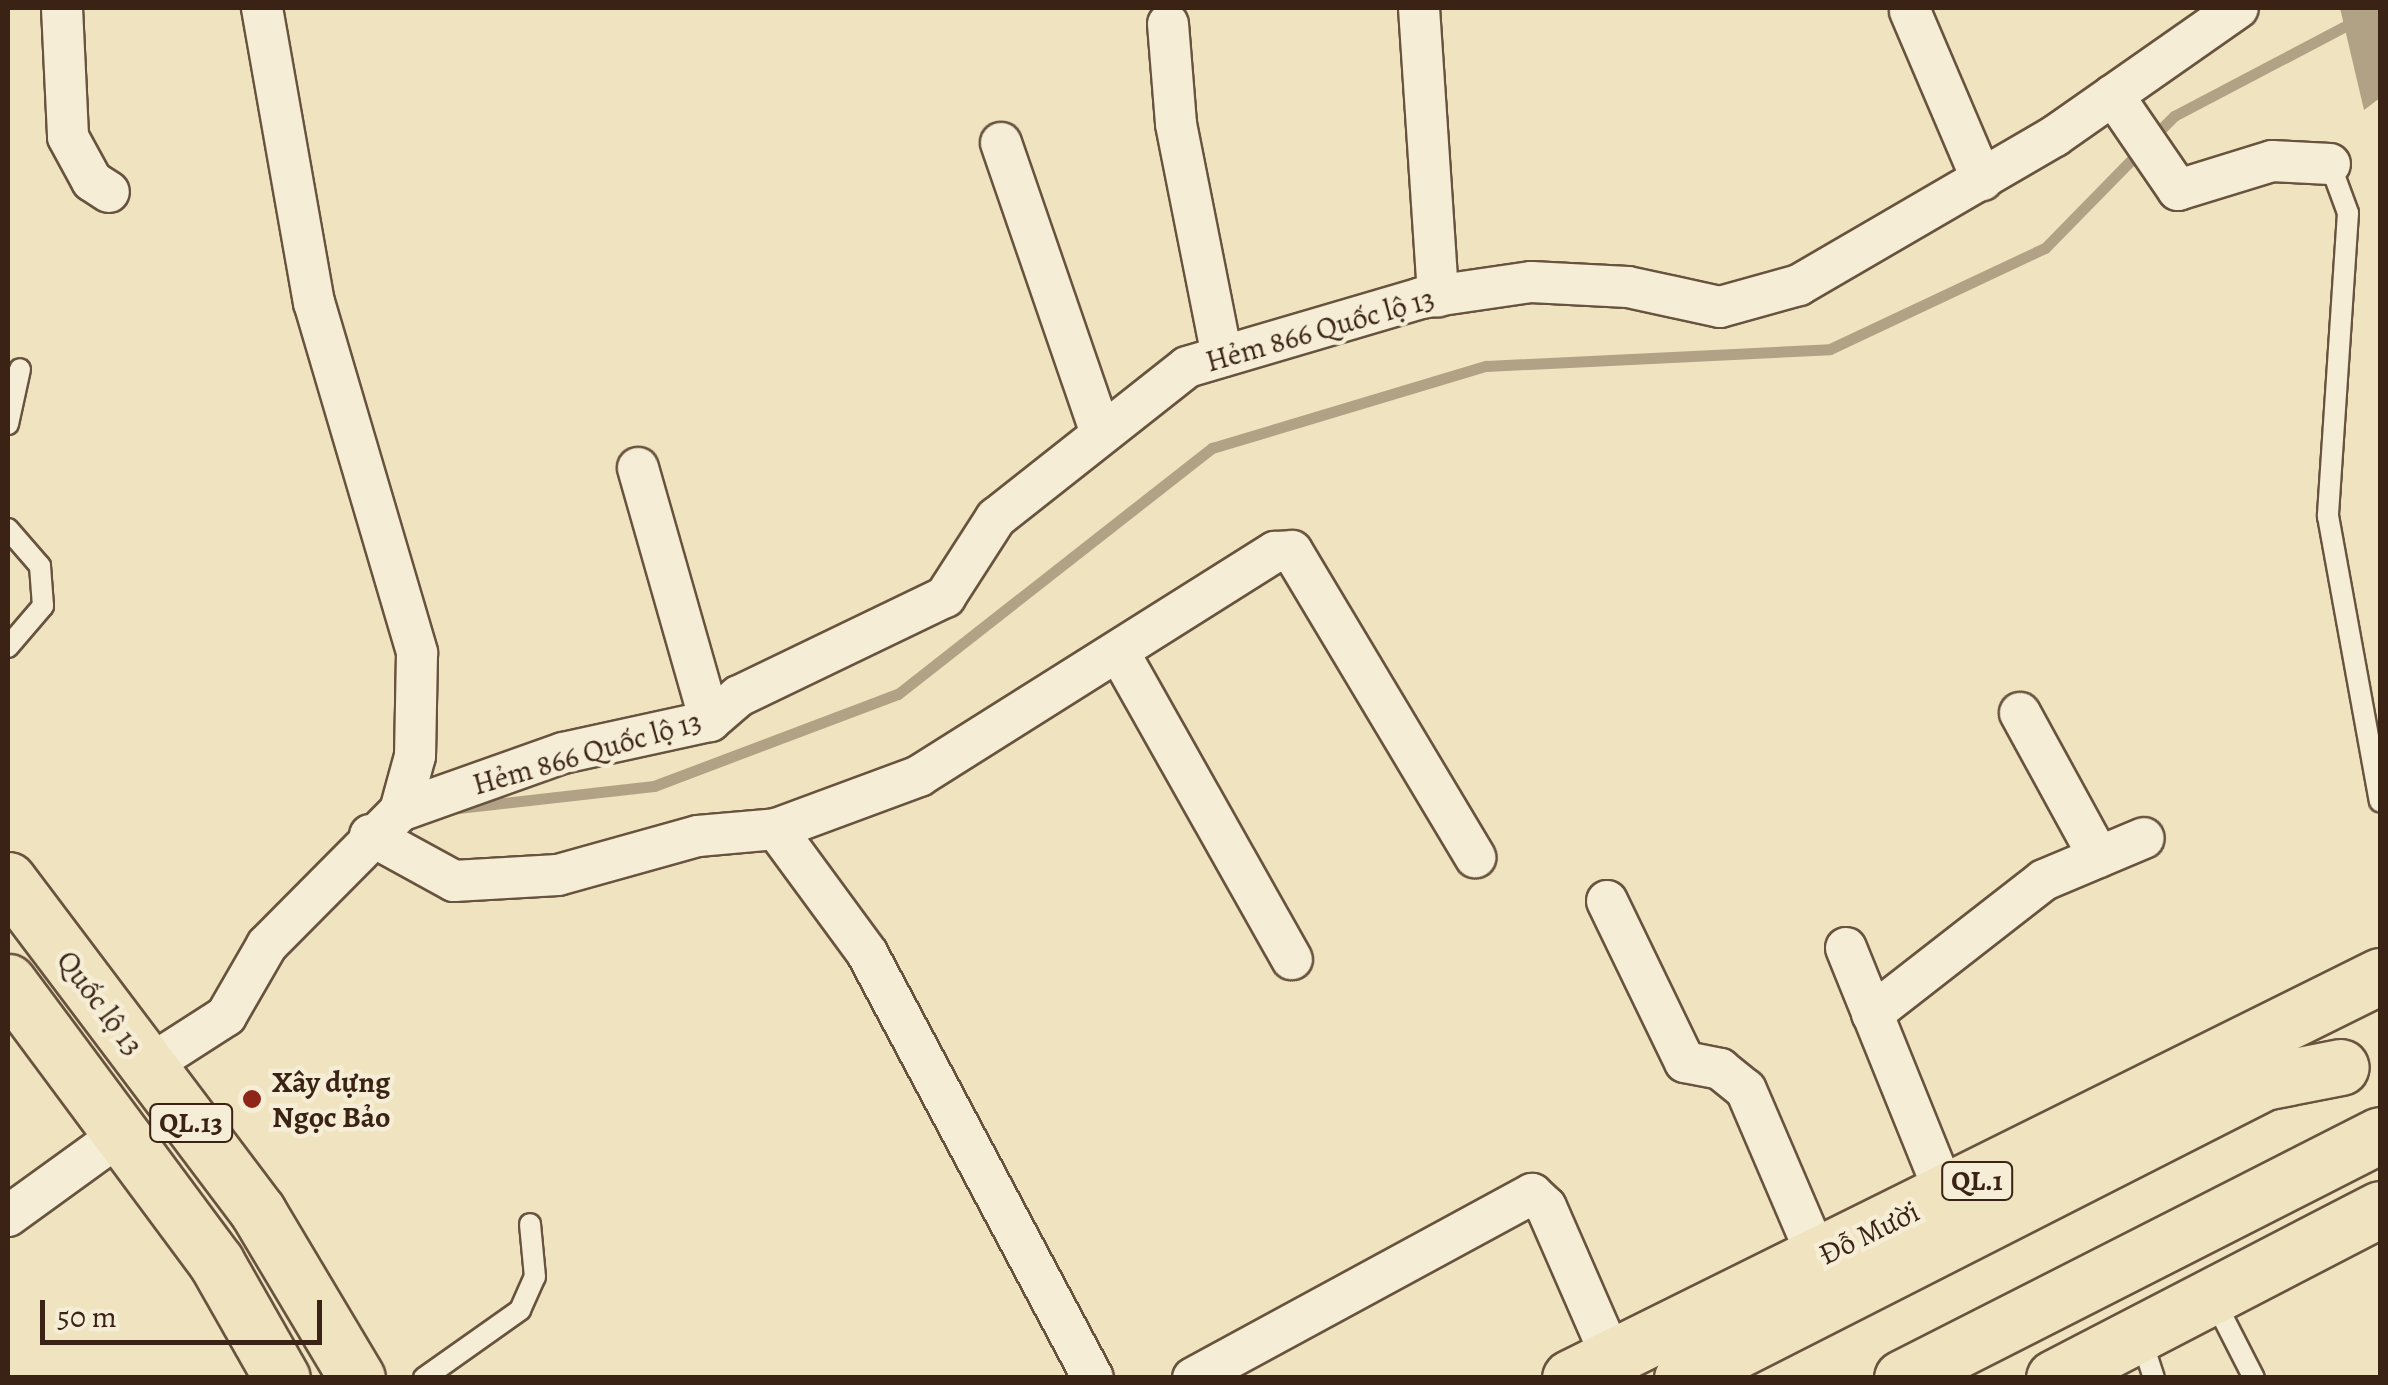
<!DOCTYPE html>
<meta charset="utf-8">
<style>
body{margin:0}
#map{position:relative;width:2388px;height:1385px;overflow:hidden;background:#f0e3bf;font-family:Alegreya,serif}
div>[style]{position:absolute}
.water>*{inset:0;background:#b2a285}
.stream>*{height:11px;margin:-5.5px;padding:0 5.5px;transform-origin:5.5px;border-radius:5.5px;background:#b2a285}
.roads{filter:drop-shadow(2px 0 #68533f) drop-shadow(-2px 0 #68533f) drop-shadow(0 2px #68533f) drop-shadow(0 -2px #68533f)}
.lane>*{height:20px;margin:-10px;padding:0 10px;transform-origin:10px;border-radius:10px;background:#f5edd5}
.street>*{height:40px;margin:-20px;padding:0 20px;transform-origin:20px;border-radius:20px;background:#f5edd5}
.highway>*{height:55px;margin:-27.5px;padding:0 27.5px;transform-origin:27.5px;border-radius:27.5px;background:#f0e3bf}
.dots>*{width:28px;height:28px;translate:-50% -50%;box-sizing:border-box;border:5px solid #f5edd5;border-radius:50%}
span{translate:-50% -50%;white-space:nowrap;text-align:center;line-height:1.15;-webkit-text-stroke:9px #f5edd5;paint-order:stroke}
.shield-label span{padding:2px 8px;background:#f5edd5;border:2px solid;border-radius:8px;-webkit-text-stroke-width:0}
.shield-label{font-size:28px;color:#3a2314;font-weight:700}
.street-label{font-size:30px;color:#3a2314}
.poi-label{font-size:30px;color:#3a2314;font-weight:700}
.left{translate:0 -50%;text-align:left}
.frame{position:absolute;inset:0;border:10px solid #3a2314;pointer-events:none}
.scale{position:absolute;left:40px;top:1300px;width:282px;height:45px;box-sizing:border-box;border:5px solid #3a2314;border-top:0;padding-left:12px;font-size:30px;line-height:35px;white-space:nowrap;color:#3a2314;-webkit-text-stroke:8px #f5edd5;paint-order:stroke}
</style>
<div id="map">
<div class="water">
<i style="clip-path:polygon(2340px 8px,2380px 8px,2380px 98px,2364px 110px)"></i>
</div>
<div class="stream">
<i style="left:2153px;top:137px;width:30px;rotate:-45deg"></i>
<i style="left:2174px;top:116px;width:233px;rotate:-27.7deg"></i>
<i style="left:458px;top:808px;width:197px;rotate:-6.4deg"></i>
<i style="left:654px;top:786px;width:261px;rotate:-20.7deg"></i>
<i style="left:898px;top:694px;width:399px;rotate:-38.1deg"></i>
<i style="left:1212px;top:448px;width:286px;rotate:-16.7deg"></i>
<i style="left:1486px;top:366px;width:344px;rotate:-2.8deg"></i>
<i style="left:1830px;top:349px;width:238px;rotate:-25.2deg"></i>
<i style="left:2045px;top:248px;width:136px;rotate:-45.6deg"></i>
</div>
<div class="roads">
<div class="lane">
<i style="left:2330px;top:164px;width:52px;rotate:69.8deg"></i>
<i style="left:2348px;top:213px;width:304px;rotate:93.8deg"></i>
<i style="left:2328px;top:516px;width:290px;rotate:79.7deg"></i>
<i style="left:8px;top:424px;width:56px;rotate:-77.7deg"></i>
<i style="left:8px;top:529px;width:49px;rotate:49.1deg"></i>
<i style="left:40px;top:566px;width:40px;rotate:85.7deg"></i>
<i style="left:43px;top:606px;width:54px;rotate:130.5deg"></i>
<i style="left:2213px;top:1298px;width:90px;rotate:62.9deg"></i>
<i style="left:2140px;top:1335px;width:45px;rotate:72deg"></i>
<i style="left:424px;top:1378px;width:118px;rotate:-35.3deg"></i>
<i style="left:520px;top:1310px;width:36px;rotate:-66deg"></i>
<i style="left:535px;top:1277px;width:53px;rotate:-95.4deg"></i>
</div>
<div class="street">
<i style="left:62px;top:8px;width:129px;rotate:87.3deg"></i>
<i style="left:68px;top:137px;width:50px;rotate:61.4deg"></i>
<i style="left:92px;top:181px;width:20px;rotate:33deg"></i>
<i style="left:262px;top:8px;width:299px;rotate:80deg"></i>
<i style="left:314px;top:302px;width:366px;rotate:73.6deg"></i>
<i style="left:417px;top:653px;width:103px;rotate:91.1deg"></i>
<i style="left:415px;top:756px;width:57px;rotate:105.3deg"></i>
<i style="left:1419px;top:8px;width:289px;rotate:86.2deg"></i>
<i style="left:1910px;top:11px;width:184px;rotate:66.9deg"></i>
<i style="left:1168px;top:24px;width:100px;rotate:85.4deg"></i>
<i style="left:1176px;top:124px;width:237px;rotate:78.8deg"></i>
<i style="left:2113px;top:95px;width:115px;rotate:55.6deg"></i>
<i style="left:2178px;top:190px;width:98px;rotate:-17.1deg"></i>
<i style="left:2272px;top:161px;width:58px;rotate:3deg"></i>
<i style="left:1001px;top:143px;width:305px;rotate:71deg"></i>
<i style="left:638px;top:468px;width:263px;rotate:74.1deg"></i>
<i style="left:1121px;top:656px;width:348px;rotate:60.6deg"></i>
<i style="left:2020px;top:713px;width:164px;rotate:61.3deg"></i>
<i style="left:776px;top:829px;width:154px;rotate:53.7deg"></i>
<i style="left:867px;top:953px;width:481px;rotate:62deg"></i>
<i style="left:370px;top:835px;width:96px;rotate:28.7deg"></i>
<i style="left:454px;top:881px;width:104px;rotate:-3.3deg"></i>
<i style="left:558px;top:875px;width:145px;rotate:-15.6deg"></i>
<i style="left:698px;top:836px;width:78px;rotate:-5.1deg"></i>
<i style="left:776px;top:829px;width:153px;rotate:-20.3deg"></i>
<i style="left:919px;top:776px;width:421px;rotate:-32.2deg"></i>
<i style="left:1275px;top:552px;width:17px;rotate:-3deg"></i>
<i style="left:1292px;top:551px;width:357px;rotate:59.1deg"></i>
<i style="left:1607px;top:901px;width:179px;rotate:64.2deg"></i>
<i style="left:1685px;top:1062px;width:36px;rotate:11deg"></i>
<i style="left:1720px;top:1069px;width:33px;rotate:39deg"></i>
<i style="left:1746px;top:1090px;width:183px;rotate:66.8deg"></i>
<i style="left:1846px;top:948px;width:267px;rotate:68deg"></i>
<i style="left:1872px;top:1014px;width:218px;rotate:-37.9deg"></i>
<i style="left:2044px;top:880px;width:108px;rotate:-22.8deg"></i>
<i style="left:148px;top:1066px;width:93px;rotate:-32.7deg"></i>
<i style="left:226px;top:1016px;width:82px;rotate:-60deg"></i>
<i style="left:267px;top:945px;width:189px;rotate:-45.2deg"></i>
<i style="left:400px;top:811px;width:173px;rotate:-19.6deg"></i>
<i style="left:563px;top:753px;width:150px;rotate:-12.3deg"></i>
<i style="left:710px;top:721px;width:38px;rotate:-41deg"></i>
<i style="left:739px;top:696px;width:229px;rotate:-25.7deg"></i>
<i style="left:945px;top:597px;width:94px;rotate:-57.2deg"></i>
<i style="left:996px;top:518px;width:243px;rotate:-38.3deg"></i>
<i style="left:1187px;top:367px;width:244px;rotate:-16.4deg"></i>
<i style="left:1421px;top:298px;width:111px;rotate:-8.3deg"></i>
<i style="left:1531px;top:282px;width:97px;rotate:3deg"></i>
<i style="left:1628px;top:287px;width:94px;rotate:12.3deg"></i>
<i style="left:1720px;top:307px;width:82px;rotate:-15.6deg"></i>
<i style="left:1799px;top:285px;width:296px;rotate:-30.2deg"></i>
<i style="left:2055px;top:136px;width:223px;rotate:-35deg"></i>
<i style="left:8px;top:1216px;width:138px;rotate:-35.9deg"></i>
<i style="left:1193px;top:1378px;width:386px;rotate:-28.5deg"></i>
<i style="left:1532px;top:1194px;width:19px;rotate:43deg"></i>
<i style="left:1546px;top:1207px;width:165px;rotate:66.4deg"></i>
</div>
<div class="highway">
<i style="left:8px;top:880px;width:416px;rotate:53deg"></i>
<i style="left:258px;top:1212px;width:193px;rotate:59.2deg"></i>
<i style="left:8px;top:982px;width:349px;rotate:53.4deg"></i>
<i style="left:216px;top:1262px;width:133px;rotate:60.4deg"></i>
<i style="left:1570px;top:1378px;width:904px;rotate:-26.4deg"></i>
<i style="left:1682px;top:1378px;width:653px;rotate:-26.96deg"></i>
<i style="left:2264px;top:1082px;width:78px;rotate:-11deg"></i>
<i style="left:1902px;top:1378px;width:536px;rotate:-26.95deg"></i>
<i style="left:2054px;top:1378px;width:367px;rotate:-27.4deg"></i>
</div>
</div>
<div class="dots">
<i style="left:252px;top:1099px;background:#8f2418"></i>
</div>
<div class="shield-label">
<span style="left:191px;top:1123px">QL.13</span>
<span style="left:1977px;top:1181px">QL.1</span>
</div>
<div class="street-label">
<span style="left:1320px;top:330px;rotate:-16deg">Hẻm 866 Quốc lộ 13</span>
<span style="left:587px;top:753px;rotate:-16deg">Hẻm 866 Quốc lộ 13</span>
<span style="left:100px;top:1003px;rotate:53deg">Quốc lộ 13</span>
<span style="left:1869px;top:1233px;rotate:-26deg">Đỗ Mười</span>
</div>
<div class="poi-label">
<span class="left" style="left:272px;top:1099px">Xây dựng<br>Ngọc Bảo</span>
</div>
<div class="frame"></div>
<div class="scale">50 m</div>
</div>
